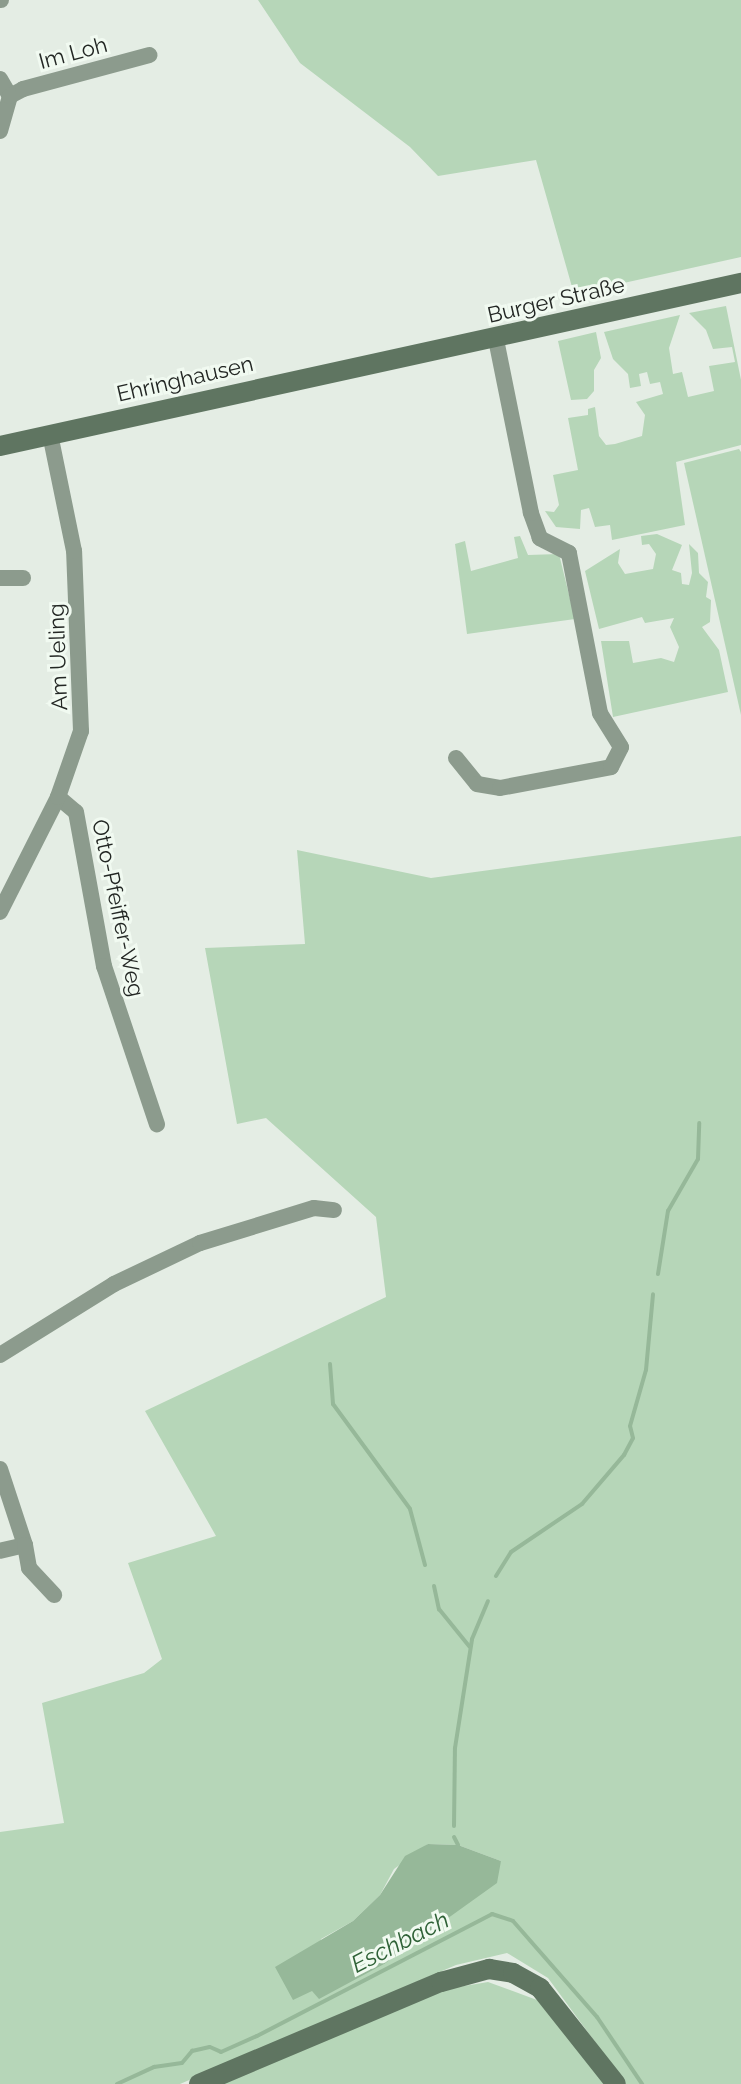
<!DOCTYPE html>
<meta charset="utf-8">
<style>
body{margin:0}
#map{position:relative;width:741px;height:2084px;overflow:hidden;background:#e4ede4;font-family:Raleway,sans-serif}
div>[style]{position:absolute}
.green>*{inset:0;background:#b6d6b8}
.water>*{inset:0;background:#96b899}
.stream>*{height:4px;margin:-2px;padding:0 2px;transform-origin:2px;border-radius:2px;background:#96b899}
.street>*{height:16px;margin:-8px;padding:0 8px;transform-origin:8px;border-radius:8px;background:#8c9b8d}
.secondary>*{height:20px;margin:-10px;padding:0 10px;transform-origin:10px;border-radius:10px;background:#5f7561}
span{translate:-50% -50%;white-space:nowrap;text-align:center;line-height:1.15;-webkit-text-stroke:6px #f1faf1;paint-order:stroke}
.street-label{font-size:22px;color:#232724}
.water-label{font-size:24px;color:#2e6136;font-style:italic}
</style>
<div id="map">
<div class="green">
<i style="clip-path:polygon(258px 0,741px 0,741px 257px,574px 294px,536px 160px,438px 176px,410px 147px,300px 63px)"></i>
<i style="clip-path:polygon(726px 306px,741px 380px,741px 445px,676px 462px,685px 525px,612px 540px,610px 525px,595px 527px,589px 508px,581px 510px,580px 529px,556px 527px,545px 511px,554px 512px,559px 505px,553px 475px,578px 470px,568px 418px,588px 415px,588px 409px,595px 407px,599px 436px,606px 445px,615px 444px,642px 436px,645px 415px,636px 402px,663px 394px,660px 382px,650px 384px,647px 372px,639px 374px,641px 386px,630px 388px,628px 374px,613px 359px,604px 332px,680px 315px,669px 348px,673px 374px,682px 372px,688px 397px,714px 391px,709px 366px,735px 362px,732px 347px,713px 349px,706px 330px,689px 313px)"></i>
<i style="clip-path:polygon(596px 332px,601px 358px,594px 370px,594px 391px,587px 399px,571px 400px,558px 341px)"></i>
<i style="clip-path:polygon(739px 449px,741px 452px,741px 715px,684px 463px)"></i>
<i style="clip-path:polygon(657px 534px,682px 545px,672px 570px,681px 573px,682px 584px,689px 585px,692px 573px,689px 544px,698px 553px,699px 573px,708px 582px,706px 597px,711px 600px,710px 622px,702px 627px,719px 650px,728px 692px,613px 717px,601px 641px,629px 641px,633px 663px,661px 658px,674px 662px,679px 647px,670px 627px,674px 618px,645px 623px,642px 617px,599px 629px,585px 571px,620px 549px,618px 563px,625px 574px,653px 569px,656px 554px,649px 544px,642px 545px,641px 536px)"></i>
<i style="clip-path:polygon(520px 536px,528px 555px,559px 554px,575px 619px,467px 634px,455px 544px,465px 541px,471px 571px,518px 558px,514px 537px)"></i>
<i style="clip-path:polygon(evenodd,741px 836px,741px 2084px,626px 2084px,548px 1978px,507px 1953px,456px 1965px,180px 2084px,0 2084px,0 1832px,64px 1823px,42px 1703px,144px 1673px,162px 1659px,128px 1563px,216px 1536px,145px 1411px,386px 1297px,376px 1217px,266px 1118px,237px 1124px,205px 948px,305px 944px,297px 850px,431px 878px,741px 836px,428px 1844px,458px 1845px,501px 1861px,485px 1889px,312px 1991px,321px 1939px,353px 1921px,380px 1895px,394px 1869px,428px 1844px)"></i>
<i style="clip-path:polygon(488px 1982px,537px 2000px,606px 2084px,219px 2084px,446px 1989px)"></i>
</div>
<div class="water">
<i style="clip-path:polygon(428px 1844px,458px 1845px,501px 1861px,497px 1883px,384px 1964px,319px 1999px,312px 1991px,293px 2000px,275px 1967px,353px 1921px,380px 1895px,405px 1856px)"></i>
</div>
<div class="stream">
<i style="left:658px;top:1274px;width:64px;rotate:-81deg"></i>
<i style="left:668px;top:1211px;width:60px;rotate:-60deg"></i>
<i style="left:698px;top:1159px;width:36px;rotate:-88deg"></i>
<i style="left:330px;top:1364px;width:40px;rotate:85.7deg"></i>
<i style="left:333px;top:1404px;width:130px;rotate:53.7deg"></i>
<i style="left:410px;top:1509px;width:58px;rotate:75deg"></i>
<i style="left:496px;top:1576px;width:28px;rotate:-58deg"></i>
<i style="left:511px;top:1552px;width:86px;rotate:-34.1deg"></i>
<i style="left:582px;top:1504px;width:65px;rotate:-49.4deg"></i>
<i style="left:624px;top:1455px;width:19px;rotate:-62deg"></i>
<i style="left:633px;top:1438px;width:12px;rotate:-104deg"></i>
<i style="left:630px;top:1426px;width:58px;rotate:-74.1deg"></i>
<i style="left:646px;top:1370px;width:76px;rotate:-84.7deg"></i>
<i style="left:434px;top:1586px;width:24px;rotate:78deg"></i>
<i style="left:439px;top:1609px;width:48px;rotate:51deg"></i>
<i style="left:454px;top:1826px;width:78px;rotate:-89.3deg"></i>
<i style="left:455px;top:1748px;width:110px;rotate:-81.1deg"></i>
<i style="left:472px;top:1639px;width:41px;rotate:-67.2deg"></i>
<i style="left:454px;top:1837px;width:9px;rotate:63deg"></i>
<i style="left:117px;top:2084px;width:41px;rotate:-24.7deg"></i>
<i style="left:154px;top:2067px;width:28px;rotate:-8deg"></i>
<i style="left:182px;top:2063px;width:16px;rotate:-50deg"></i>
<i style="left:192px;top:2051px;width:18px;rotate:-13deg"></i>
<i style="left:210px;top:2047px;width:12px;rotate:24deg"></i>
<i style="left:221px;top:2052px;width:39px;rotate:-24deg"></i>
<i style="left:257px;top:2036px;width:265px;rotate:-27.4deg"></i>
<i style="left:492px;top:1914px;width:22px;rotate:18deg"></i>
<i style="left:513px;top:1921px;width:128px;rotate:48.8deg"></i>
<i style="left:597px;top:2017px;width:81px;rotate:56.1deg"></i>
</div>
<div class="street">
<i style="left:0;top:0;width:1px"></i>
<i style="left:0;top:79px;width:20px;rotate:60deg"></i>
<i style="left:0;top:131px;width:36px;rotate:-74deg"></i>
<i style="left:10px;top:96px;width:15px;rotate:-28deg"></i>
<i style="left:23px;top:89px;width:131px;rotate:-15deg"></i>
<i style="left:0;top:578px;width:23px"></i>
<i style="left:456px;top:758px;width:33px;rotate:51deg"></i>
<i style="left:477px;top:784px;width:23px;rotate:10deg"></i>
<i style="left:500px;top:788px;width:113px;rotate:-10.7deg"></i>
<i style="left:611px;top:767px;width:22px;rotate:-63deg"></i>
<i style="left:621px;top:747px;width:40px;rotate:-122deg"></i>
<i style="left:600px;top:713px;width:163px;rotate:-101deg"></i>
<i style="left:569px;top:553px;width:33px;rotate:-153deg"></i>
<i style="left:540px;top:538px;width:27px;rotate:-110deg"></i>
<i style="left:531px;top:513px;width:177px;rotate:-101.4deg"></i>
<i style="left:58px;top:797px;width:23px;rotate:40deg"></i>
<i style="left:76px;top:812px;width:157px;rotate:79.7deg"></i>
<i style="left:104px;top:966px;width:167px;rotate:71.5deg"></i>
<i style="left:0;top:912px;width:129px;rotate:-63.2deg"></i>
<i style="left:58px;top:797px;width:70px;rotate:-70.8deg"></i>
<i style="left:81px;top:731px;width:180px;rotate:-92.2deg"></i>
<i style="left:74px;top:551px;width:119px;rotate:-101.6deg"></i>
<i style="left:0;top:1355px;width:134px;rotate:-31.9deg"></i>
<i style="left:114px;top:1284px;width:95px;rotate:-25.5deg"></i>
<i style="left:200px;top:1243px;width:119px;rotate:-17.1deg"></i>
<i style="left:314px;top:1208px;width:20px;rotate:6deg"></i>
<i style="left:0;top:1469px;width:80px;rotate:71.8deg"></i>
<i style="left:25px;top:1545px;width:26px;rotate:167deg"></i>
<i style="left:25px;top:1545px;width:23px;rotate:80deg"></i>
<i style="left:29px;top:1568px;width:37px;rotate:47deg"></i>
</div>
<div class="secondary">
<i style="left:0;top:446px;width:759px;rotate:-12.41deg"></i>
<i style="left:199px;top:2084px;width:263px;rotate:-22.9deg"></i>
<i style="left:441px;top:1982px;width:50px;rotate:-15.2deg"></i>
<i style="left:489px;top:1969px;width:24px;rotate:9deg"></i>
<i style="left:513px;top:1973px;width:31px;rotate:29deg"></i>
<i style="left:540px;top:1988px;width:122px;rotate:51.6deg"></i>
</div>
<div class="street-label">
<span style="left:73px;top:53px;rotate:-15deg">Im Loh</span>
<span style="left:556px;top:300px;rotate:-13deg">Burger Straße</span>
<span style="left:185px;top:379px;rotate:-13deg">Ehringhausen</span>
<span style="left:58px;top:657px;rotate:-92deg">Am Ueling</span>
<span style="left:118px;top:908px;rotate:78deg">Otto-Pfeiffer-Weg</span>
</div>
<div class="water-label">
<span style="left:400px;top:1942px;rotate:-27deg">Eschbach</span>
</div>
</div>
